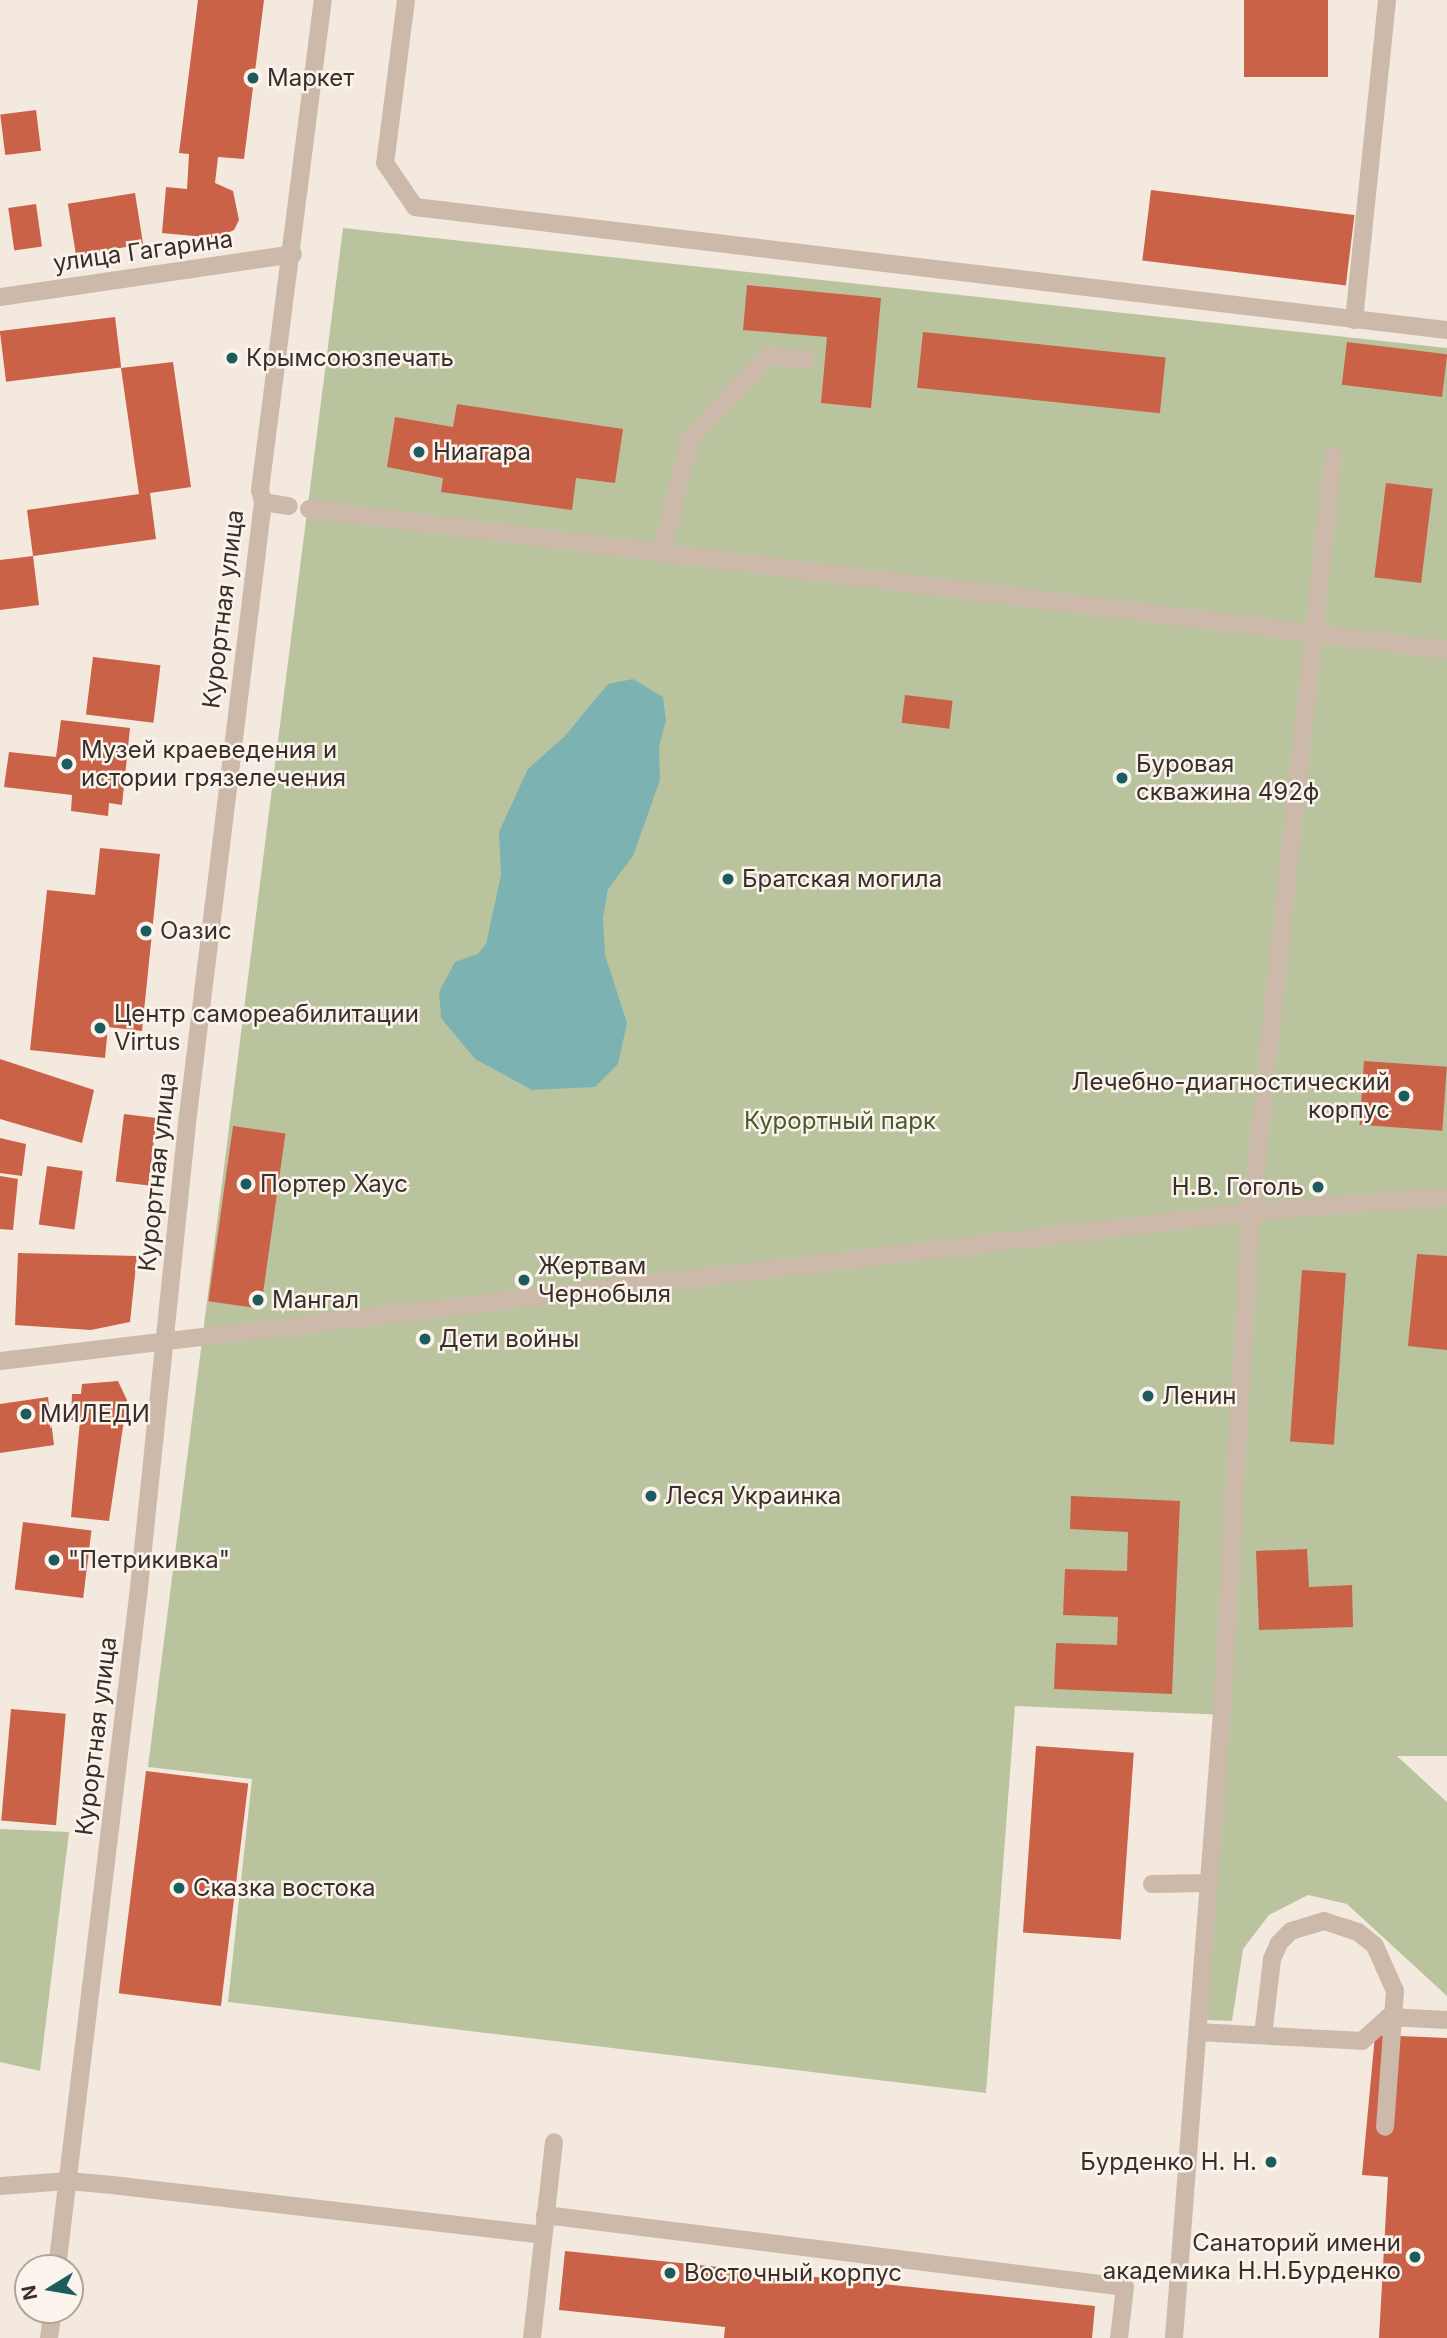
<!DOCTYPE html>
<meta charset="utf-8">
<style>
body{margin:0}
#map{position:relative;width:1447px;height:2338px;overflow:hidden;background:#f4e9df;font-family:Inter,sans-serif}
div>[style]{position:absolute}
.green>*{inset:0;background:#b9c49e}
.water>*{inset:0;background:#7db2b2}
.building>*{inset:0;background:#ca6247;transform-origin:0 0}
.minor>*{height:18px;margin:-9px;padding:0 9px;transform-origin:9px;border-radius:9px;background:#cdb9aa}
.dots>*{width:19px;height:19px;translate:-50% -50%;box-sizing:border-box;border:4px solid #fbf4ec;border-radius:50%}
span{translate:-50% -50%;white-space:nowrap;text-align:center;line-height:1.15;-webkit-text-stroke:5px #fbf4ec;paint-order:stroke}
.poi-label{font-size:24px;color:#3a2e2a}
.left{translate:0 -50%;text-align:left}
.right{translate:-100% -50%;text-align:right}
.street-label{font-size:24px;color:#3a2e2a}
.park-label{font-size:24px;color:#4b592d}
.north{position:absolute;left:14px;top:2254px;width:70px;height:70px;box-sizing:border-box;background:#fbf4ec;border:2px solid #aea59e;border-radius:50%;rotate:259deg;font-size:19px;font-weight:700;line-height:28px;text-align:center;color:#3a2e2a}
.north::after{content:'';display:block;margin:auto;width:24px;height:32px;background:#1d5c5e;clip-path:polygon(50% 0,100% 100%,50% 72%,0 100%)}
</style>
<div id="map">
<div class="green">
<i style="clip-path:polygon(343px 228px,1447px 348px,1447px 1756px,1397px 1756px,1447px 1802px,1447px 1996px,1347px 1904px,1308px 1895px,1269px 1915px,1243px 1949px,1232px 2021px,1206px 2020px,1226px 1715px,1015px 1706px,986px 2093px,228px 2002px,252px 1779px,148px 1767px)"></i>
<i style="clip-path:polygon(0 1829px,69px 1832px,40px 2071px,0 2062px)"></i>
</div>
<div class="water">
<i style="clip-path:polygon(633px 679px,663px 697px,666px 720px,659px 747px,660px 780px,633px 856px,608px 889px,603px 918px,605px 955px,627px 1023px,618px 1064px,595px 1087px,532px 1090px,475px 1059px,441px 1018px,439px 992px,455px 962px,478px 954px,486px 944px,501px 875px,499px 832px,528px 769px,565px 736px,608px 684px)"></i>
</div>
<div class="building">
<i style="clip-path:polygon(198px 0,264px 0,244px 159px,218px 157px,215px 183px,233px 191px,239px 220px,234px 230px,216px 238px,162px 233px,166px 187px,187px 189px,189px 154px,179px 153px)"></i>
<i style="left:1244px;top:0;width:84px;height:77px"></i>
<i style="left:36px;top:110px;width:41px;height:36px;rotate:83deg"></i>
<i style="left:1151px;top:190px;width:205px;height:71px;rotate:7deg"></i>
<i style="left:135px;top:193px;width:52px;height:68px;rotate:81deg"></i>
<i style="left:36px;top:204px;width:43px;height:28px;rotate:82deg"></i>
<i style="clip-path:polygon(747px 285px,881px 298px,871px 408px,821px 403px,827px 337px,743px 330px)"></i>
<i style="left:115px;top:317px;width:51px;height:116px;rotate:83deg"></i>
<i style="left:923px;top:332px;width:244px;height:56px;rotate:6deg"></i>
<i style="left:1347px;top:342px;width:101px;height:43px;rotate:7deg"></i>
<i style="clip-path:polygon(173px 362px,191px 487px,150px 493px,156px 539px,33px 556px,27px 510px,139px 494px,121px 368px)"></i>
<i style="clip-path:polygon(457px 404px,623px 429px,615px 483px,576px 478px,572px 510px,441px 492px,443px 478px,387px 467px,395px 417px,453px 427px)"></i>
<i style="left:1386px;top:483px;width:47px;height:95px;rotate:7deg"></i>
<i style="clip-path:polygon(33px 556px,39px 605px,0 610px,0 560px)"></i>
<i style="left:93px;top:657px;width:68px;height:58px;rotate:7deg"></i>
<i style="left:905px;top:695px;width:48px;height:28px;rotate:7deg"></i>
<i style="clip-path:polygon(61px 720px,130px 728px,122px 805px,109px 803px,108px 816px,71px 811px,72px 795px,4px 787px,9px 752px,56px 757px)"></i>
<i style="clip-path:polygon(100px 848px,160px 854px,142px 1031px,108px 1027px,105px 1058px,30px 1050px,47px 890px,95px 895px)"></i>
<i style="clip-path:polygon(0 1059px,94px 1090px,82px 1143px,0 1119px)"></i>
<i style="left:1364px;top:1061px;width:83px;height:64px;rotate:4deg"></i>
<i style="left:124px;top:1114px;width:33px;height:68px;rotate:7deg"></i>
<i style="left:233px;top:1126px;width:53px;height:177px;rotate:8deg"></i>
<i style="clip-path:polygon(0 1138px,26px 1144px,22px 1176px,0 1173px)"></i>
<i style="left:47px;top:1166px;width:36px;height:59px;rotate:8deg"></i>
<i style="clip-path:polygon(0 1176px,18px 1179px,13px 1230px,0 1229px)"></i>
<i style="clip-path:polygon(18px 1253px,137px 1256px,130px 1322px,91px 1330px,15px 1325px)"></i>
<i style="clip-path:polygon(1417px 1254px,1447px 1256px,1447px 1350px,1408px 1346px)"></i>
<i style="left:1302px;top:1270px;width:44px;height:172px;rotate:4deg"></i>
<i style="clip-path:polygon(118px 1381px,127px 1400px,109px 1521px,71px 1517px,80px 1421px,71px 1420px,72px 1394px,81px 1394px,82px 1384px)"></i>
<i style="clip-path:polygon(48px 1397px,54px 1445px,0 1453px,0 1404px)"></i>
<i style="clip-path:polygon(1071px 1496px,1180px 1501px,1172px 1694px,1054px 1689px,1056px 1643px,1117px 1645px,1118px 1617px,1063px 1615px,1065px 1569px,1127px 1571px,1128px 1532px,1070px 1529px)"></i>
<i style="left:23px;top:1522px;width:69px;height:68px;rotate:7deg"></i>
<i style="clip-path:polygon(1307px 1549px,1309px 1587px,1352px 1585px,1353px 1627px,1259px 1630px,1256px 1551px)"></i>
<i style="left:11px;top:1709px;width:55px;height:112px;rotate:5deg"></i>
<i style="left:1036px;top:1746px;width:98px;height:187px;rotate:4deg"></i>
<i style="left:146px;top:1771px;width:103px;height:224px;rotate:7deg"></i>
<i style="clip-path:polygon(1375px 2035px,1447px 2038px,1447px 2338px,1379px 2338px,1388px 2177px,1362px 2175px)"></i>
<i style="clip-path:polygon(565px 2251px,1095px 2306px,1092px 2338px,724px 2338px,725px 2327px,559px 2310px)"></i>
</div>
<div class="minor">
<i style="left:406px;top:0;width:164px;rotate:97.3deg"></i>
<i style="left:385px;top:163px;width:53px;rotate:55.7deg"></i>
<i style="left:415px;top:207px;width:1039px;rotate:6.8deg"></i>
<i style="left:0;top:297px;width:296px;rotate:-8.3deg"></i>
<i style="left:1354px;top:320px;width:322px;rotate:-84.1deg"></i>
<i style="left:263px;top:502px;width:26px;rotate:9deg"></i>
<i style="left:309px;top:509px;width:1147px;rotate:7.06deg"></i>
<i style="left:661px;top:554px;width:119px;rotate:-75.8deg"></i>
<i style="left:690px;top:439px;width:114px;rotate:-46.8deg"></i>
<i style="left:768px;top:356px;width:38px;rotate:5deg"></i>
<i style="left:0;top:1361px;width:1260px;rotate:-6.79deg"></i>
<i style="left:1251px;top:1212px;width:197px;rotate:-4.4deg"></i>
<i style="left:1152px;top:1884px;width:57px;rotate:-1deg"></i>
<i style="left:1198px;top:2032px;width:164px;rotate:3.1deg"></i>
<i style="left:1362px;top:2041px;width:36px;rotate:-42deg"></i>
<i style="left:1389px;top:2017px;width:58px;rotate:3deg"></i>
<i style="left:1263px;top:2035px;width:77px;rotate:-83.2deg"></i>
<i style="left:1272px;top:1959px;width:17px;rotate:-66deg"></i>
<i style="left:1279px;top:1943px;width:17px;rotate:-45deg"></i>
<i style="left:1291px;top:1931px;width:34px;rotate:-17deg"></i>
<i style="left:1324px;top:1921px;width:36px;rotate:18deg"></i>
<i style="left:1358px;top:1932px;width:22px;rotate:39deg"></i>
<i style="left:1375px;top:1946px;width:49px;rotate:66deg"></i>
<i style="left:1395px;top:1991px;width:136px;rotate:94.2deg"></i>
<i style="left:0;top:2186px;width:68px;rotate:-4.2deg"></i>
<i style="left:68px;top:2181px;width:44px;rotate:5.2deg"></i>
<i style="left:112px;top:2185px;width:434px;rotate:6.6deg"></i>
<i style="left:545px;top:2215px;width:584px;rotate:7.08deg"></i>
<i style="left:1125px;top:2287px;width:51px;rotate:96.7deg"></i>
<i style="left:57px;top:2268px;width:685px;rotate:-83.12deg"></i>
<i style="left:139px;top:1588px;width:476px;rotate:-84.1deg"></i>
<i style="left:188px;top:1115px;width:618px;rotate:-83.02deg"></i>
<i style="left:263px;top:502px;width:12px;rotate:-104deg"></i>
<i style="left:260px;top:490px;width:494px;rotate:-82.7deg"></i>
<i style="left:49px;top:2338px;width:28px;rotate:-82deg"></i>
<i style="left:532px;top:2338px;width:197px;rotate:-83.6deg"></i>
<i style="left:1174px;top:2338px;width:629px;rotate:-85.62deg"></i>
<i style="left:1222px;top:1711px;width:500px;rotate:-86.7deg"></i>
<i style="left:1251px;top:1212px;width:760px;rotate:-83.81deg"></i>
</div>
<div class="dots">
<i style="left:253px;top:78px;background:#1d5c5e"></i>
<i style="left:232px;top:358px;background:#1d5c5e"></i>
<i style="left:419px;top:452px;background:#1d5c5e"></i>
<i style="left:67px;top:764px;background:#1d5c5e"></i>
<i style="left:1122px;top:778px;background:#1d5c5e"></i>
<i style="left:728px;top:879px;background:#1d5c5e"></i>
<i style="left:146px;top:931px;background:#1d5c5e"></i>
<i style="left:100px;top:1028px;background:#1d5c5e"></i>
<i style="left:1404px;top:1096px;background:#1d5c5e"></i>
<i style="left:246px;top:1184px;background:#1d5c5e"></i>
<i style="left:1318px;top:1187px;background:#1d5c5e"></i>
<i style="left:524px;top:1280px;background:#1d5c5e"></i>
<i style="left:258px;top:1300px;background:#1d5c5e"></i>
<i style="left:425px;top:1339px;background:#1d5c5e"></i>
<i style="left:1148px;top:1396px;background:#1d5c5e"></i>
<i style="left:26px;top:1414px;background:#1d5c5e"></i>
<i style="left:651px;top:1496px;background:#1d5c5e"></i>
<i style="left:54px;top:1560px;background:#1d5c5e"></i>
<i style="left:179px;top:1888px;background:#1d5c5e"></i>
<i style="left:1271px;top:2162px;background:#1d5c5e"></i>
<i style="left:1415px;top:2257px;background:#1d5c5e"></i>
<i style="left:670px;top:2273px;background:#1d5c5e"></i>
</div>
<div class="poi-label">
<span class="left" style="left:267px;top:78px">Маркет</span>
<span class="left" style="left:246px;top:358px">Крымсоюзпечать</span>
<span class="left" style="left:433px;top:452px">Ниагара</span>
<span class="left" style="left:81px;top:764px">Музей краеведения и<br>истории грязелечения</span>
<span class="left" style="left:1136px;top:778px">Буровая<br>скважина 492ф</span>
<span class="left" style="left:742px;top:879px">Братская могила</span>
<span class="left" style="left:160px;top:931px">Оазис</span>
<span class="left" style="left:114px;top:1028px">Центр самореабилитации<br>Virtus</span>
<span class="right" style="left:1390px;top:1096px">Лечебно-диагностический<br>корпус</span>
<span class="left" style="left:260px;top:1184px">Портер Хаус</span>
<span class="right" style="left:1304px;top:1187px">Н.В. Гоголь</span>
<span class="left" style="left:538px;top:1280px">Жертвам<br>Чернобыля</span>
<span class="left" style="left:272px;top:1300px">Мангал</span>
<span class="left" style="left:439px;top:1339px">Дети войны</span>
<span class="left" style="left:1162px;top:1396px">Ленин</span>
<span class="left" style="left:40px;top:1414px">МИЛЕДИ</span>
<span class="left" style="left:665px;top:1496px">Леся Украинка</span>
<span class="left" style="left:68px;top:1560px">"Петрикивка"</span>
<span class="left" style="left:193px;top:1888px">Сказка востока</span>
<span class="right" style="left:1257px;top:2162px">Бурденко Н. Н.</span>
<span class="right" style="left:1401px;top:2257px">Санаторий имени<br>академика Н.Н.Бурденко</span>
<span class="left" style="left:684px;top:2273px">Восточный корпус</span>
</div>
<div class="street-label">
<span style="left:143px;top:251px;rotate:-8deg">улица Гагарина</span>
<span style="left:223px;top:609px;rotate:-83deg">Курортная улица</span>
<span style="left:157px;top:1172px;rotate:-84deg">Курортная улица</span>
<span style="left:96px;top:1736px;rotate:-83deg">Курортная улица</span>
</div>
<div class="park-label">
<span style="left:840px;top:1121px">Курортный парк</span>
</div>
<div class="north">N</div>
</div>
